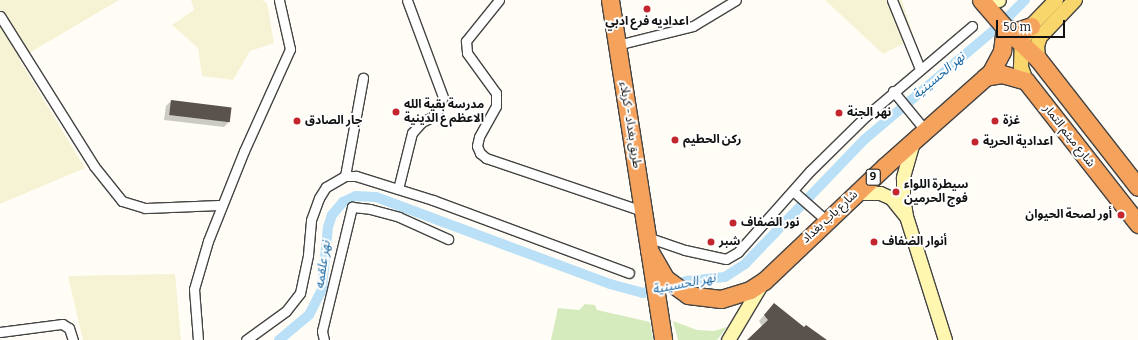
<!DOCTYPE html>
<meta charset="utf-8">
<style>
body{margin:0}
#map{position:relative;width:1138px;height:340px;overflow:hidden;background:#fffdf5;font-family:Bitter,"Noto Sans Arabic",serif}
div>[style]{position:absolute}
.farmland>*{inset:0;background:#f6f3d4}
.green>*{inset:0;background:#d5ebbd}
.shadow>*{inset:0;background:#0003}
.canal>*{height:10px;margin:-5px;padding:0 5px;transform-origin:5px;border-radius:5px;background:#b9e0f7}
.building>*{inset:0;background:#5a524d;transform-origin:0 0}
.roads{filter:drop-shadow(1px 0 #444) drop-shadow(-1px 0 #444) drop-shadow(0 1px #444) drop-shadow(0 -1px #444)}
.street>*{height:9px;margin:-4.5px;padding:0 4.5px;transform-origin:4.5px;border-radius:4.5px;background:#fff}
.secondary>*{height:13px;margin:-6.5px;padding:0 6.5px;transform-origin:6.5px;border-radius:6.5px;background:#fff6b0}
.primary>*{height:14px;margin:-7px;padding:0 7px;transform-origin:7px;border-radius:7px;background:#f9d66b}
.highway>*{height:17px;margin:-8.5px;padding:0 8.5px;transform-origin:8.5px;border-radius:8.5px;background:#f5a25d}
.dots>*{width:11px;height:11px;translate:-50% -50%;box-sizing:border-box;border:2px solid #fff;border-radius:50%}
span{translate:-50% -50%;white-space:nowrap;text-align:center;line-height:1.15;-webkit-text-stroke:4px #fff;paint-order:stroke}
.shield-label span{padding:1px 3px;background:#fff;border:1px solid;border-radius:3px;-webkit-text-stroke-width:0}
.shield-label{font-size:11px;color:#111;font-weight:700}
.poi-label{font-size:12px;color:#111;font-weight:700}
.left{translate:0 -50%;text-align:left}
.right{translate:-100% -50%;text-align:right}
.street-label{font-size:12px;color:#111}
.water-label{font-size:13px;color:#1768a6;font-style:italic}
.scale{position:absolute;left:996px;top:20px;width:69px;height:18px;box-sizing:border-box;border:2px solid #111;border-top:0;padding-left:5px;font-size:12px;line-height:14px;white-space:nowrap;color:#111;-webkit-text-stroke:3px #fff;paint-order:stroke}
</style>
<div id="map">
<div class="farmland">
<i style="clip-path:polygon(0 0,119px 0,19px 59px,85px 168px,0 204px)"></i>
<i style="clip-path:polygon(191px 0,262px 0,267px 3px,274px 43px,250px 51px,233px 80px,202px 76px,198px 48px,172px 25px,194px 10px)"></i>
<i style="clip-path:polygon(825px 0,902px 0,914px 38px,883px 54px)"></i>
<i style="clip-path:polygon(175px 274px,181px 340px,83px 340px,68px 276px)"></i>
</div>
<div class="green">
<i style="clip-path:polygon(585px 304px,595px 305px,597px 310px,650px 322px,653px 340px,551px 340px,558px 308px,579px 310px)"></i>
<i style="clip-path:polygon(673px 321px,697px 330px,714px 331px,727px 327px,717px 340px,678px 340px)"></i>
</div>
<div class="shadow">
<i style="clip-path:polygon(171px 101px,229px 122px,224px 127px,164px 120px,166px 106px)"></i>
<i style="clip-path:polygon(774px 304px,804px 329px,825px 340px,748px 340px,762px 326px,759px 321px)"></i>
</div>
<div class="canal">
<i style="left:1008px;top:17px;width:24px;rotate:-45deg"></i>
<i style="left:279px;top:340px;width:39px;rotate:-40deg"></i>
<i style="left:309px;top:315px;width:29px;rotate:-63deg"></i>
<i style="left:322px;top:289px;width:62px;rotate:-84.5deg"></i>
<i style="left:328px;top:227px;width:13px;rotate:-72deg"></i>
<i style="left:332px;top:215px;width:17px;rotate:-50deg"></i>
<i style="left:343px;top:202px;width:14px;rotate:-25deg"></i>
<i style="left:356px;top:196px;width:20px;rotate:3deg"></i>
<i style="left:376px;top:197px;width:250px;rotate:20.4deg"></i>
<i style="left:610px;top:284px;width:34px;rotate:15deg"></i>
<i style="left:643px;top:293px;width:46px;rotate:-15.3deg"></i>
<i style="left:687px;top:281px;width:38px;rotate:-6deg"></i>
<i style="left:725px;top:277px;width:24px;rotate:-33deg"></i>
<i style="left:745px;top:264px;width:173px;rotate:-46.2deg"></i>
<i style="left:865px;top:139px;width:170px;rotate:-40.2deg"></i>
</div>
<div class="building">
<i style="left:171px;top:100px;width:61px;height:15px;rotate:7deg"></i>
<i style="clip-path:polygon(774px 303px,804px 327px,806px 325px,827px 340px,747px 340px,768px 320px,764px 315px)"></i>
</div>
<div class="roads">
<div class="street">
<i style="left:499px;top:0;width:53px;rotate:128.8deg"></i>
<i style="left:466px;top:41px;width:12px;rotate:85deg"></i>
<i style="left:467px;top:53px;width:49px;rotate:54.1deg"></i>
<i style="left:496px;top:93px;width:13px;rotate:90deg"></i>
<i style="left:496px;top:106px;width:35px;rotate:119deg"></i>
<i style="left:479px;top:137px;width:9px;rotate:103deg"></i>
<i style="left:477px;top:146px;width:8px;rotate:67deg"></i>
<i style="left:480px;top:153px;width:8px;rotate:40deg"></i>
<i style="left:486px;top:158px;width:166px;rotate:18.7deg"></i>
<i style="left:892px;top:0;width:74px;rotate:67.9deg"></i>
<i style="left:0;top:16px;width:177px;rotate:57.9deg"></i>
<i style="left:94px;top:166px;width:45px;rotate:51.3deg"></i>
<i style="left:122px;top:201px;width:24px;rotate:17deg"></i>
<i style="left:145px;top:208px;width:76px;rotate:-2.3deg"></i>
<i style="left:617px;top:45px;width:78px;rotate:-14deg"></i>
<i style="left:693px;top:26px;width:50px;rotate:-31.2deg"></i>
<i style="left:893px;top:91px;width:50px;rotate:50.6deg"></i>
<i style="left:345px;top:176px;width:100px;rotate:-79.6deg"></i>
<i style="left:398px;top:189px;width:58px;rotate:-76deg"></i>
<i style="left:412px;top:133px;width:15px;rotate:-48deg"></i>
<i style="left:422px;top:122px;width:16px;rotate:-27deg"></i>
<i style="left:436px;top:115px;width:19px;rotate:-69deg"></i>
<i style="left:443px;top:97px;width:103px;rotate:-110.4deg"></i>
<i style="left:793px;top:191px;width:44px;rotate:41.3deg"></i>
<i style="left:647px;top:237px;width:40px;rotate:18.9deg"></i>
<i style="left:685px;top:250px;width:42px;rotate:12.4deg"></i>
<i style="left:726px;top:259px;width:14px;rotate:-30deg"></i>
<i style="left:738px;top:252px;width:108px;rotate:-48.4deg"></i>
<i style="left:810px;top:171px;width:78px;rotate:-44.5deg"></i>
<i style="left:866px;top:116px;width:139px;rotate:-40.3deg"></i>
<i style="left:0;top:332px;width:63px;rotate:-7.4deg"></i>
<i style="left:62px;top:324px;width:8px;rotate:30deg"></i>
<i style="left:69px;top:328px;width:13px;rotate:72deg"></i>
<i style="left:198px;top:340px;width:51px;rotate:-94.5deg"></i>
<i style="left:194px;top:289px;width:50px;rotate:-73.7deg"></i>
<i style="left:208px;top:241px;width:97px;rotate:-68.2deg"></i>
<i style="left:244px;top:151px;width:112px;rotate:-65.7deg"></i>
<i style="left:290px;top:49px;width:50px;rotate:-102.7deg"></i>
<i style="left:246px;top:340px;width:49px;rotate:-35.9deg"></i>
<i style="left:286px;top:311px;width:23px;rotate:-52deg"></i>
<i style="left:300px;top:293px;width:39px;rotate:-78deg"></i>
<i style="left:308px;top:255px;width:35px;rotate:-85deg"></i>
<i style="left:311px;top:220px;width:23px;rotate:-70deg"></i>
<i style="left:319px;top:198px;width:13px;rotate:-58deg"></i>
<i style="left:326px;top:187px;width:22px;rotate:-30deg"></i>
<i style="left:345px;top:176px;width:11px"></i>
<i style="left:356px;top:176px;width:81px;rotate:17.3deg"></i>
<i style="left:433px;top:200px;width:209px;rotate:20.4deg"></i>
<i style="left:324px;top:340px;width:9px;rotate:-103deg"></i>
<i style="left:322px;top:331px;width:128px;rotate:-76.4deg"></i>
<i style="left:352px;top:207px;width:18px;rotate:6deg"></i>
<i style="left:370px;top:209px;width:30px;rotate:15deg"></i>
<i style="left:399px;top:217px;width:54px;rotate:24.2deg"></i>
</div>
<div class="secondary">
<i style="left:984px;top:3px;width:15px;rotate:-11deg"></i>
<i style="left:913px;top:142px;width:37px;rotate:106deg"></i>
<i style="left:903px;top:178px;width:19px;rotate:90deg"></i>
<i style="left:903px;top:197px;width:19px;rotate:81deg"></i>
<i style="left:906px;top:216px;width:130px;rotate:72.5deg"></i>
<i style="left:856px;top:193px;width:24px"></i>
<i style="left:880px;top:193px;width:12px;rotate:24deg"></i>
<i style="left:891px;top:198px;width:22px;rotate:51deg"></i>
<i style="left:728px;top:340px;width:66px;rotate:-59.2deg"></i>
</div>
<div class="primary">
<i style="left:1038px;top:59px;width:13px;rotate:-94deg"></i>
<i style="left:1037px;top:46px;width:9px;rotate:-72deg"></i>
<i style="left:1040px;top:37px;width:51px;rotate:-46.6deg"></i>
<i style="left:1026px;top:81px;width:15px;rotate:-110deg"></i>
<i style="left:1021px;top:67px;width:25px;rotate:-88deg"></i>
<i style="left:1022px;top:42px;width:18px;rotate:-61deg"></i>
<i style="left:1031px;top:26px;width:36px;rotate:-46deg"></i>
</div>
<div class="highway">
<i style="left:610px;top:0;width:344px;rotate:81.1deg"></i>
<i style="left:981px;top:0;width:37px;rotate:49deg"></i>
<i style="left:1005px;top:28px;width:45px;rotate:43.2deg"></i>
<i style="left:1038px;top:59px;width:162px;rotate:52deg"></i>
<i style="left:1005px;top:28px;width:11px;rotate:15deg"></i>
<i style="left:1016px;top:31px;width:16px;rotate:-18deg"></i>
<i style="left:985px;top:77px;width:17px;rotate:-10deg"></i>
<i style="left:1002px;top:74px;width:25px;rotate:16deg"></i>
<i style="left:1026px;top:81px;width:182px;rotate:51.9deg"></i>
<i style="left:649px;top:250px;width:34px;rotate:60deg"></i>
<i style="left:666px;top:279px;width:27px;rotate:36deg"></i>
<i style="left:688px;top:295px;width:33px;rotate:7deg"></i>
<i style="left:721px;top:299px;width:30px;rotate:-17deg"></i>
<i style="left:750px;top:290px;width:17px;rotate:-33deg"></i>
<i style="left:764px;top:281px;width:166px;rotate:-43.5deg"></i>
<i style="left:884px;top:167px;width:143px;rotate:-41.6deg"></i>
<i style="left:991px;top:72px;width:24px;rotate:-62deg"></i>
<i style="left:1002px;top:51px;width:23px;rotate:-83deg"></i>
</div>
</div>
<div class="dots">
<i style="left:647px;top:9px;background:#c4262e"></i>
<i style="left:396px;top:112px;background:#c4262e"></i>
<i style="left:839px;top:113px;background:#c4262e"></i>
<i style="left:297px;top:121px;background:#c4262e"></i>
<i style="left:995px;top:121px;background:#c4262e"></i>
<i style="left:675px;top:140px;background:#c4262e"></i>
<i style="left:975px;top:142px;background:#c4262e"></i>
<i style="left:896px;top:192px;background:#c4262e"></i>
<i style="left:1121px;top:215px;background:#c4262e"></i>
<i style="left:733px;top:223px;background:#c4262e"></i>
<i style="left:711px;top:242px;background:#c4262e"></i>
<i style="left:874px;top:242px;background:#c4262e"></i>
</div>
<div class="shield-label">
<span style="left:873px;top:177px">9</span>
</div>
<div class="poi-label">
<span style="left:647px;top:22px">اعداديه فرع ادبي</span>
<span class="left" style="left:404px;top:112px">مدرسة بقية الله<br>الاعظم ع الدينية</span>
<span class="left" style="left:847px;top:113px">نهر الجنة</span>
<span class="left" style="left:305px;top:121px">جار الصادق</span>
<span class="left" style="left:1003px;top:121px">غزة</span>
<span class="left" style="left:683px;top:140px">ركن الحطيم</span>
<span class="left" style="left:983px;top:142px">اعدادية الحرية</span>
<span class="left" style="left:904px;top:192px">سيطرة اللواء<br>فوج الحرمين</span>
<span class="right" style="left:1112px;top:215px">أور لصحة الحيوان</span>
<span class="left" style="left:741px;top:223px">نور الضفاف</span>
<span class="left" style="left:719px;top:242px">شبر</span>
<span class="left" style="left:882px;top:242px">أنوار الضفاف</span>
</div>
<div class="street-label">
<span style="left:630px;top:125px;rotate:81deg">طريق بغداد - كربلاء</span>
<span style="left:1069px;top:136px;rotate:52deg">شارع ميثم التمار</span>
<span style="left:830px;top:217px;rotate:-43deg">شارع باب بغداد</span>
</div>
<div class="water-label">
<span style="left:939px;top:76px;rotate:-40deg">نهر الحسينية</span>
<span style="left:323px;top:265px;rotate:-82deg">نهر علقمه</span>
<span style="left:684px;top:284px;rotate:-11deg">نهر الحسينية</span>
</div>
<div class="scale">50 m</div>
</div>
